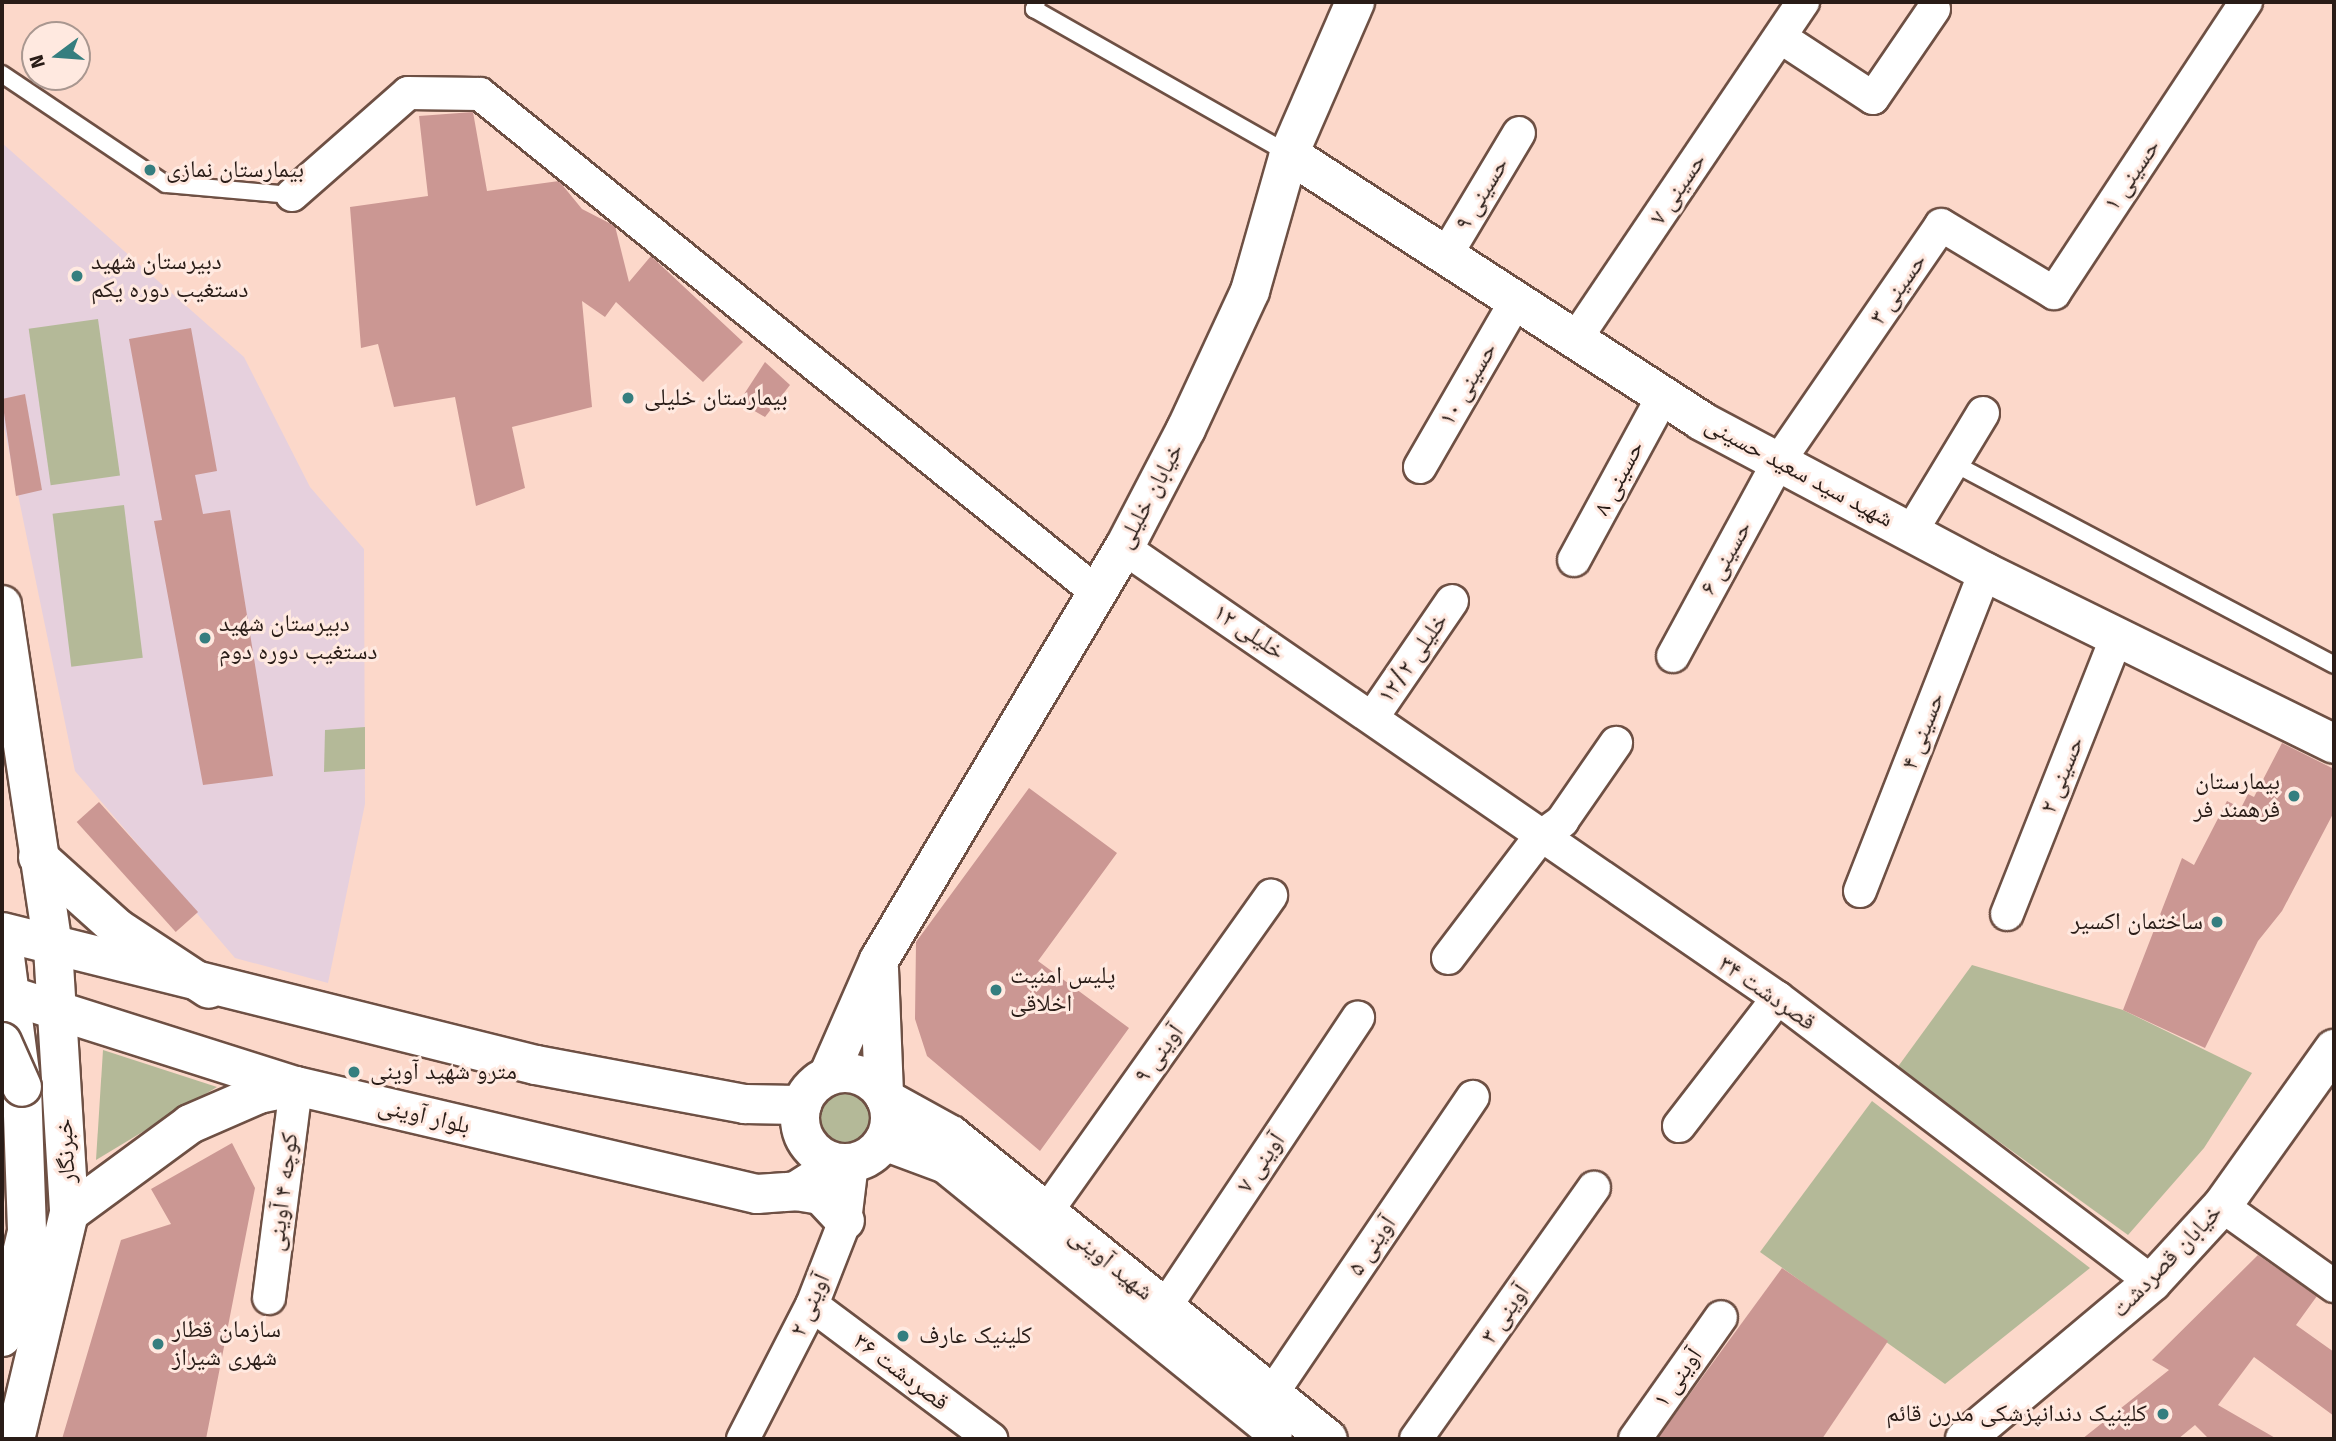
<!DOCTYPE html>
<meta charset="utf-8">
<style>
body{margin:0}
#map{position:relative;width:2336px;height:1441px;overflow:hidden;background:#fcd8ca;font-family:"Fira Sans","Noto Naskh Arabic",sans-serif}
div>[style]{position:absolute}
.education>*{inset:0;background:#e6d0dd}
.green>*{inset:0;background:#b4b998;transform-origin:0 0}
.round{border-radius:50%}
.building>*{inset:0;background:#cb9793;transform-origin:0 0}
.roads{filter:drop-shadow(2px 0 #6e5044) drop-shadow(-2px 0 #6e5044) drop-shadow(0 2px #6e5044) drop-shadow(0 -2px #6e5044)}
.service>*{height:16px;margin:-8px;padding:0 8px;transform-origin:8px;border-radius:8px;background:#fff}
.minor>*{height:32px;margin:-16px;padding:0 16px;transform-origin:16px;border-radius:16px;background:#fff}
.tertiary>*{height:38px;margin:-19px;padding:0 19px;transform-origin:19px;border-radius:19px;background:#fff}
.tertiary>.ring{margin:-19px;padding:0;box-sizing:content-box;background:none;border:38px solid #fff;border-radius:50%}
.secondary>*{height:38px;margin:-19px;padding:0 19px;transform-origin:19px;border-radius:19px;background:#fff}
.bridges{filter:drop-shadow(2px 0 #6e5044) drop-shadow(-2px 0 #6e5044) drop-shadow(0 2px #6e5044) drop-shadow(0 -2px #6e5044)}
.secondary-bridge>*{height:38px;margin:-19px;padding:0 19px;transform-origin:19px;border-radius:19px;background:#fff}
.dots>*{width:19px;height:19px;translate:-50% -50%;box-sizing:border-box;border:4px solid #ffe9e0;border-radius:50%}
span{translate:-50% -50%;white-space:nowrap;text-align:center;line-height:1.15;-webkit-text-stroke:6px #ffe9e0;paint-order:stroke}
.poi-label{font-size:24px;color:#291c17}
.left{translate:0 -50%;text-align:left}
.right{translate:-100% -50%;text-align:right}
.street-label{font-size:24px;color:#291c17}
.frame{position:absolute;inset:0;border:4px solid #291c17;pointer-events:none}
.north{position:absolute;left:21px;top:21px;width:70px;height:70px;box-sizing:border-box;background:#ffe9e0;border:2px solid #a99790;border-radius:50%;rotate:254deg;font-size:19px;font-weight:700;line-height:28px;text-align:center;color:#291c17}
.north::after{content:'';display:block;margin:auto;width:24px;height:32px;background:#357e7f;clip-path:polygon(50% 0,100% 100%,50% 72%,0 100%)}
</style>
<div id="map">
<div class="education">
<i style="clip-path:polygon(2px 143px,244px 357px,310px 487px,364px 549px,365px 804px,328px 983px,235px 958px,75px 771px,2px 417px)"></i>
</div>
<div class="green">
<i style="left:98px;top:319px;width:158px;height:70px;rotate:82deg"></i>
<i style="left:124px;top:505px;width:154px;height:72px;rotate:83deg"></i>
<i style="clip-path:polygon(365px 727px,365px 769px,324px 772px,325px 730px)"></i>
<i style="clip-path:polygon(1972px 965px,2123px 1010px,2252px 1073px,2204px 1148px,2128px 1235px,1897px 1068px)"></i>
<i style="clip-path:polygon(103px 1050px,217px 1087px,96px 1160px)"></i>
<i class="round" style="left:811px;top:1085px;width:66px;height:66px"></i>
<i style="clip-path:polygon(1872px 1101px,2090px 1268px,1945px 1384px,1760px 1252px)"></i>
</div>
<div class="building">
<i style="clip-path:polygon(473px 112px,487px 191px,559px 181px,582px 209px,615px 226px,629px 282px,651px 256px,743px 342px,703px 382px,616px 302px,605px 317px,582px 301px,592px 407px,512px 427px,525px 488px,476px 506px,455px 397px,394px 407px,378px 344px,361px 348px,350px 207px,428px 196px,419px 116px)"></i>
<i style="clip-path:polygon(191px 328px,217px 471px,195px 475px,203px 514px,230px 510px,273px 776px,203px 785px,154px 521px,162px 520px,129px 339px)"></i>
<i style="clip-path:polygon(765px 362px,790px 385px,765px 417px,739px 402px)"></i>
<i style="clip-path:polygon(25px 394px,42px 490px,16px 496px,2px 399px)"></i>
<i style="clip-path:polygon(2282px 743px,2334px 769px,2334px 812px,2282px 911px,2258px 941px,2205px 1048px,2123px 1010px,2182px 858px,2194px 865px,2227px 801px,2241px 808px,2248px 794px,2254px 797px)"></i>
<i style="clip-path:polygon(1029px 788px,1117px 853px,1038px 961px,1129px 1028px,1040px 1151px,927px 1056px,915px 1019px,916px 942px)"></i>
<i style="left:99px;top:802px;width:148px;height:30px;rotate:48deg"></i>
<i style="clip-path:polygon(232px 1143px,255px 1188px,206px 1439px,62px 1439px,121px 1240px,171px 1224px,151px 1189px)"></i>
<i style="clip-path:polygon(2258px 1255px,2317px 1296px,2296px 1325px,2334px 1352px,2334px 1416px,2254px 1357px,2218px 1405px,2277px 1439px,2209px 1439px,2195px 1425px,2178px 1439px,2082px 1439px,2169px 1370px,2152px 1360px)"></i>
<i style="clip-path:polygon(1782px 1268px,1888px 1341px,1822px 1439px,1657px 1439px)"></i>
</div>
<div class="roads">
<div class="service">
<i style="left:1037px;top:2px;width:8px;rotate:113deg"></i>
<i style="left:1034px;top:9px;width:293px;rotate:29.6deg"></i>
<i style="left:2px;top:74px;width:197px;rotate:33.9deg"></i>
<i style="left:166px;top:184px;width:126px;rotate:5deg"></i>
<i style="left:1953px;top:463px;width:431px;rotate:27.9deg"></i>
</div>
<div class="minor">
<i style="left:1780px;top:37px;width:111px;rotate:33.3deg"></i>
<i style="left:1873px;top:98px;width:108px;rotate:-55.6deg"></i>
<i style="left:292px;top:195px;width:154px;rotate:-41.3deg"></i>
<i style="left:408px;top:93px;width:72px;rotate:0.8deg"></i>
<i style="left:480px;top:94px;width:789px;rotate:38.93deg"></i>
<i style="left:1446px;top:255px;width:142px;rotate:-59.1deg"></i>
<i style="left:1575px;top:340px;width:408px;rotate:-56deg"></i>
<i style="left:1420px;top:467px;width:192px;rotate:-60deg"></i>
<i style="left:1911px;top:532px;width:139px;rotate:-58.8deg"></i>
<i style="left:1124px;top:548px;width:794px;rotate:34.53deg"></i>
<i style="left:1778px;top:998px;width:470px;rotate:37.2deg"></i>
<i style="left:1574px;top:560px;width:187px;rotate:-61.5deg"></i>
<i style="left:1673px;top:656px;width:222px;rotate:-61.5deg"></i>
<i style="left:1779px;top:461px;width:286px;rotate:-55.5deg"></i>
<i style="left:1941px;top:225px;width:132px;rotate:31deg"></i>
<i style="left:2054px;top:293px;width:349px;rotate:-56.6deg"></i>
<i style="left:1374px;top:715px;width:138px;rotate:-55.6deg"></i>
<i style="left:1860px;top:891px;width:343px;rotate:-68.6deg"></i>
<i style="left:2007px;top:914px;width:299px;rotate:-68.4deg"></i>
<i style="left:1448px;top:958px;width:151px;rotate:-52.8deg"></i>
<i style="left:1539px;top:838px;width:29px;rotate:-36deg"></i>
<i style="left:1562px;top:821px;width:95px;rotate:-55.3deg"></i>
<i style="left:1679px;top:1126px;width:162px;rotate:-52.3deg"></i>
<i style="left:2222px;top:1206px;width:138px;rotate:35.5deg"></i>
<i style="left:1047px;top:1211px;width:387px;rotate:-54.6deg"></i>
<i style="left:269px;top:1298px;width:214px;rotate:-82.7deg"></i>
<i style="left:812px;top:1305px;width:224px;rotate:36.8deg"></i>
<i style="left:1165px;top:1307px;width:348px;rotate:-56.3deg"></i>
<i style="left:1271px;top:1395px;width:360px;rotate:-55.9deg"></i>
<i style="left:743px;top:1439px;width:151px;rotate:-62.8deg"></i>
<i style="left:812px;top:1305px;width:90px;rotate:-68.6deg"></i>
<i style="left:845px;top:1221px;width:58px;rotate:-83.1deg"></i>
<i style="left:1416px;top:1439px;width:308px;rotate:-54.7deg"></i>
<i style="left:1635px;top:1439px;width:149px;rotate:-54.8deg"></i>
</div>
<div class="tertiary">
<i style="left:1289px;top:154px;width:491px;rotate:32.9deg"></i>
<i style="left:1701px;top:421px;width:322px;rotate:28deg"></i>
<i style="left:1985px;top:572px;width:389px;rotate:26.2deg"></i>
<i style="left:2px;top:932px;width:550px;rotate:13.99deg"></i>
<i style="left:536px;top:1065px;width:213px;rotate:10.6deg"></i>
<i style="left:745px;top:1104px;width:57px;rotate:1deg"></i>
<i style="left:879px;top:969px;width:127px;rotate:87.7deg"></i>
<i style="left:2px;top:993px;width:308px;rotate:17.6deg"></i>
<i style="left:296px;top:1086px;width:473px;rotate:13.2deg"></i>
<i style="left:757px;top:1194px;width:39px;rotate:-4deg"></i>
<i style="left:796px;top:1191px;width:52px;rotate:-32.5deg"></i>
<i class="ring" style="left:800px;top:1073px;width:52px;height:52px"></i>
<i style="left:828px;top:1076px;width:127px;rotate:-66.3deg"></i>
<i style="left:879px;top:960px;width:479px;rotate:-59.3deg"></i>
<i style="left:1124px;top:548px;width:134px;rotate:-62.5deg"></i>
<i style="left:1186px;top:429px;width:152px;rotate:-65.1deg"></i>
<i style="left:1250px;top:291px;width:142px;rotate:-74.1deg"></i>
<i style="left:1289px;top:154px;width:166px;rotate:-66.5deg"></i>
<i style="left:886px;top:1099px;width:74px;rotate:29deg"></i>
<i style="left:951px;top:1135px;width:484px;rotate:38.9deg"></i>
<i style="left:884px;top:1141px;width:66px;rotate:20.4deg"></i>
<i style="left:946px;top:1164px;width:422px;rotate:39.1deg"></i>
<i style="left:796px;top:1191px;width:25px;rotate:9deg"></i>
<i style="left:821px;top:1195px;width:35px;rotate:47deg"></i>
</div>
<div class="secondary">
<i style="left:2px;top:605px;width:347px;rotate:81.5deg"></i>
<i style="left:53px;top:948px;width:265px;rotate:86.5deg"></i>
<i style="left:69px;top:1213px;width:232px;rotate:103.4deg"></i>
<i style="left:38px;top:857px;width:106px;rotate:41.9deg"></i>
<i style="left:117px;top:928px;width:110px;rotate:33.5deg"></i>
<i style="left:2px;top:934px;width:154px;rotate:82.6deg"></i>
<i style="left:22px;top:1087px;width:145px;rotate:88deg"></i>
<i style="left:27px;top:1232px;width:108px;rotate:103.4deg"></i>
<i style="left:69px;top:1213px;width:150px;rotate:-36.3deg"></i>
<i style="left:190px;top:1124px;width:75px;rotate:-23.5deg"></i>
<i style="left:259px;top:1094px;width:38px;rotate:-12deg"></i>
<i style="left:1965px;top:1439px;width:244px;rotate:-40deg"></i>
<i style="left:2152px;top:1282px;width:103px;rotate:-47.4deg"></i>
<i style="left:2222px;top:1206px;width:193px;rotate:-54.5deg"></i>
</div>
</div>
<div class="bridges">
<div class="secondary-bridge">
<i style="left:2px;top:1042px;width:49px;rotate:66deg"></i>
</div>
</div>
<div class="dots">
<i style="left:150px;top:170px;background:#357e7f"></i>
<i style="left:77px;top:276px;background:#357e7f"></i>
<i style="left:628px;top:398px;background:#357e7f"></i>
<i style="left:205px;top:638px;background:#357e7f"></i>
<i style="left:2294px;top:796px;background:#357e7f"></i>
<i style="left:2217px;top:922px;background:#357e7f"></i>
<i style="left:996px;top:990px;background:#357e7f"></i>
<i style="left:354px;top:1072px;background:#357e7f"></i>
<i style="left:903px;top:1336px;background:#357e7f"></i>
<i style="left:158px;top:1344px;background:#357e7f"></i>
<i style="left:2163px;top:1414px;background:#357e7f"></i>
</div>
<div class="poi-label">
<span class="left" style="left:166px;top:170px">بیمارستان نمازی</span>
<span class="left" style="left:91px;top:276px">دبیرستان شهید<br>دستغیب دوره یکم</span>
<span class="left" style="left:644px;top:398px">بیمارستان خلیلی</span>
<span class="left" style="left:219px;top:638px">دبیرستان شهید<br>دستغیب دوره دوم</span>
<span class="right" style="left:2280px;top:796px">بیمارستان<br>فرهمند فر</span>
<span class="right" style="left:2203px;top:922px">ساختمان اکسیر</span>
<span class="left" style="left:1010px;top:990px">پلیس امنیت<br>اخلاقی</span>
<span class="left" style="left:370px;top:1072px">مترو شهید آوینی</span>
<span class="left" style="left:172px;top:1344px">سازمان قطار<br>شهری شیراز</span>
<span class="left" style="left:919px;top:1336px">کلینیک عارف</span>
<span class="right" style="left:2147px;top:1414px">کلینیک دندانپزشکی مدرن قائم</span>
</div>
<div class="street-label">
<span style="left:2132px;top:175px;rotate:-56deg">۱ حسینی</span>
<span style="left:1678px;top:189px;rotate:-56deg">۷ حسینی</span>
<span style="left:1482px;top:194px;rotate:-59deg">۹ حسینی</span>
<span style="left:1898px;top:289px;rotate:-55deg">۳ حسینی</span>
<span style="left:1468px;top:384px;rotate:-60deg">۱۰ حسینی</span>
<span style="left:1799px;top:472px;rotate:28deg">شهید سید سعید حسینی</span>
<span style="left:1619px;top:478px;rotate:-62deg">۸ حسینی</span>
<span style="left:1150px;top:496px;rotate:-62deg">خیابان خلیلی</span>
<span style="left:1726px;top:558px;rotate:-61deg">۶ حسینی</span>
<span style="left:1249px;top:632px;rotate:34deg">۱۲ خلیلی</span>
<span style="left:1413px;top:658px;rotate:-55deg">۱۲/۲ خلیلی</span>
<span style="left:1923px;top:731px;rotate:-69deg">۴ حسینی</span>
<span style="left:2062px;top:775px;rotate:-68deg">۲ حسینی</span>
<span style="left:1767px;top:993px;rotate:35deg">قصردشت ۳۴</span>
<span style="left:1159px;top:1054px;rotate:-54deg">۹ آوینی</span>
<span style="left:424px;top:1116px;rotate:13deg">بلوار آوینی</span>
<span style="left:66px;top:1151px;rotate:-93deg">خبرنگار</span>
<span style="left:1261px;top:1163px;rotate:-56deg">۷ آوینی</span>
<span style="left:283px;top:1192px;rotate:-83deg">کوچه ۴ آوینی</span>
<span style="left:1372px;top:1246px;rotate:-56deg">۵ آوینی</span>
<span style="left:2167px;top:1261px;rotate:-46deg">خیابان قصردشت</span>
<span style="left:1111px;top:1264px;rotate:39deg">شهید آوینی</span>
<span style="left:810px;top:1305px;rotate:-66deg">۲ آوینی</span>
<span style="left:1505px;top:1314px;rotate:-55deg">۳ آوینی</span>
<span style="left:901px;top:1372px;rotate:37deg">۳۶ قصردشت</span>
<span style="left:1678px;top:1378px;rotate:-55deg">۱ آوینی</span>
</div>
<div class="frame"></div>
<div class="north">N</div>
</div>
